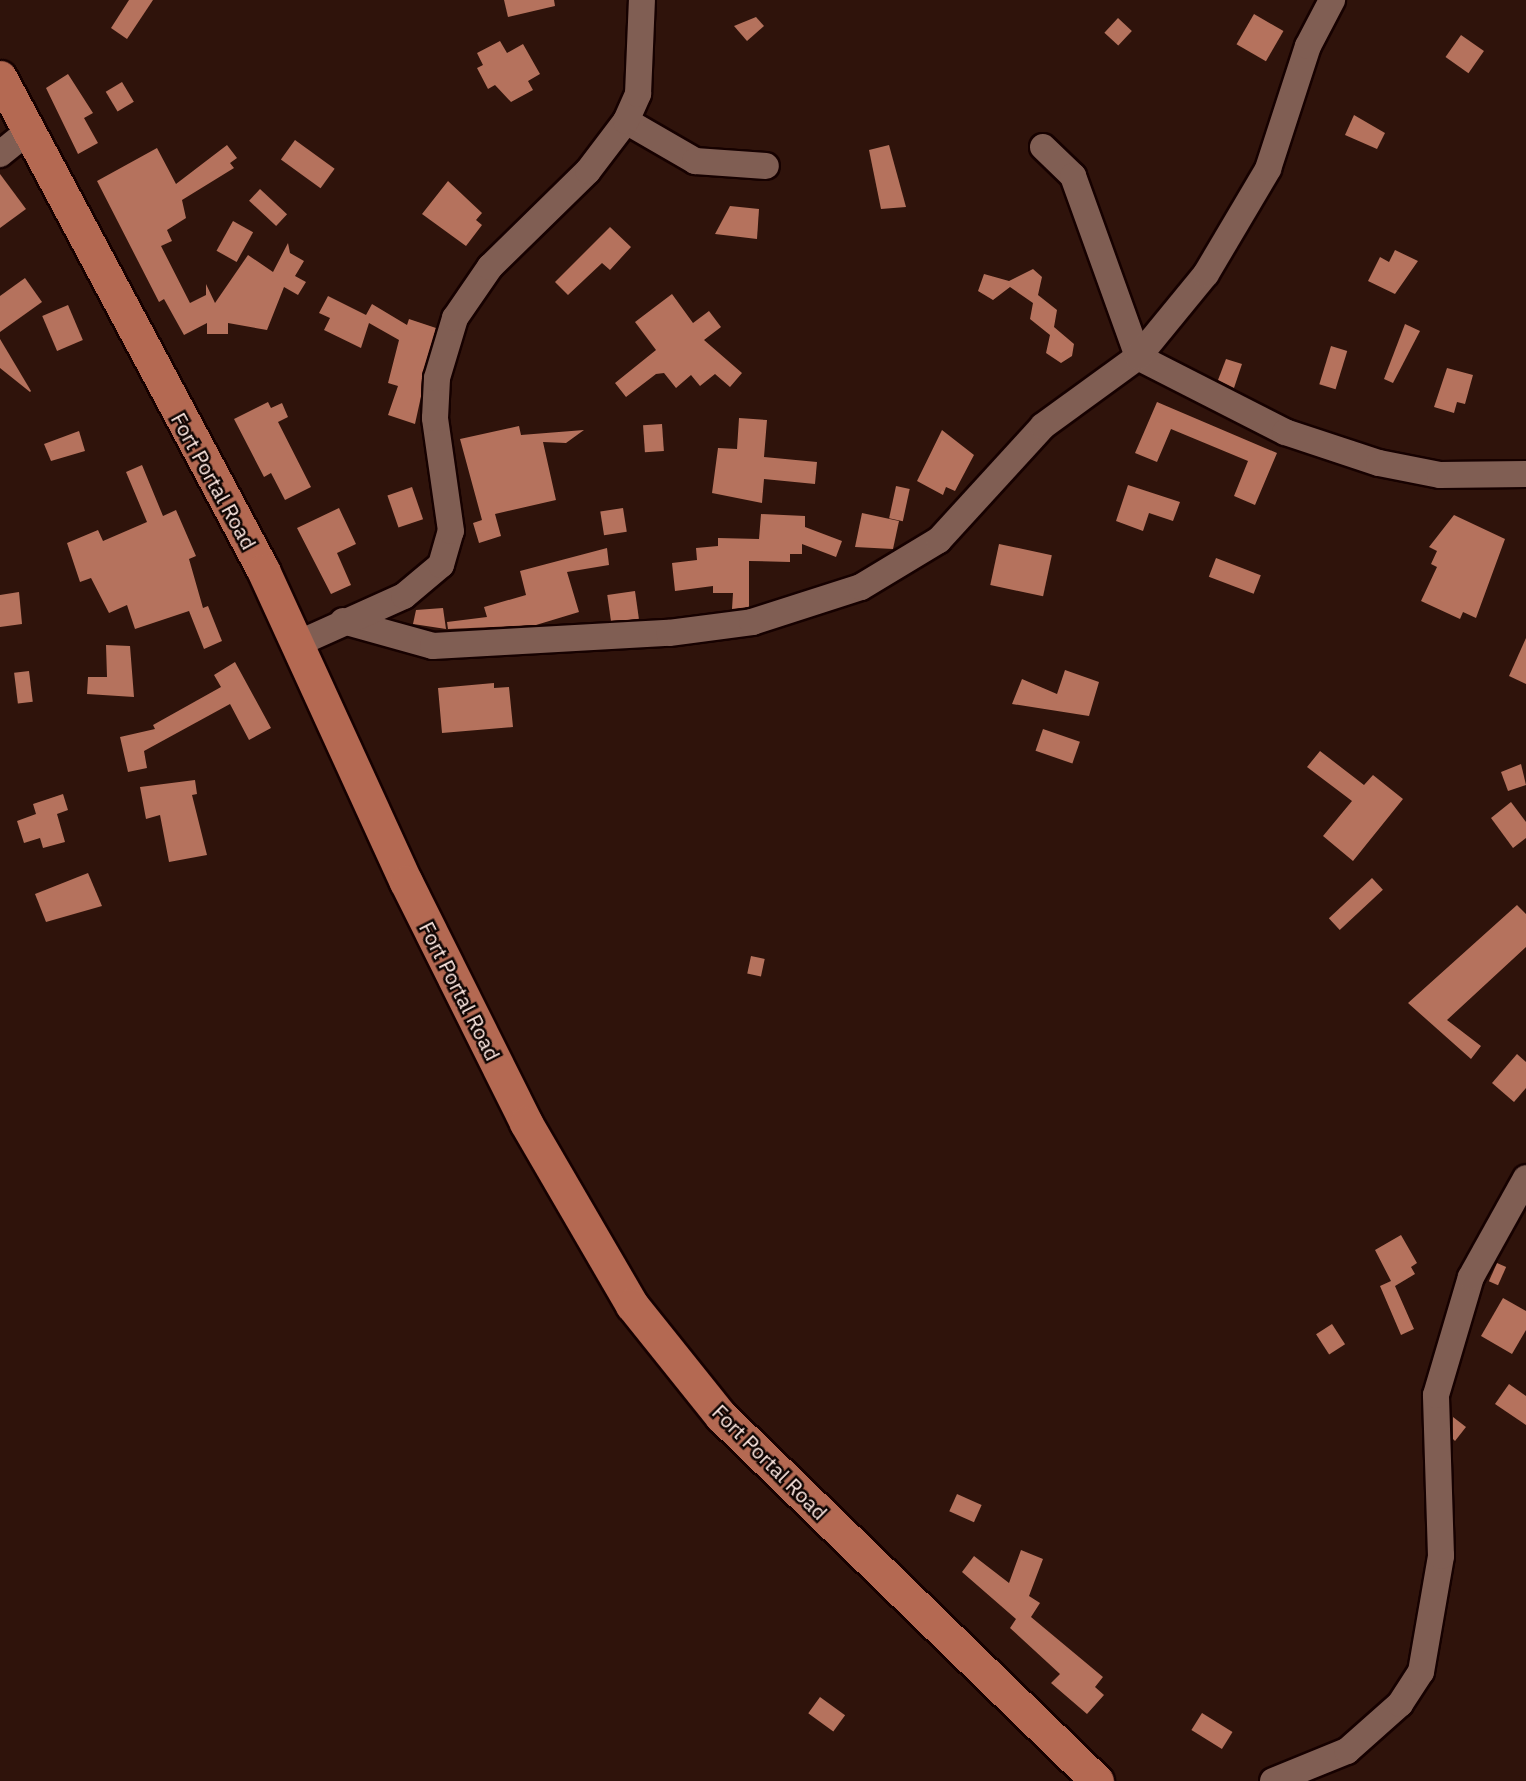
<!DOCTYPE html>
<style>
body{margin:0}
#map{position:relative;width:1526px;height:1781px;overflow:hidden;background:#2f130b;font-family:"IBM Plex Sans",sans-serif}
div>[style]{position:absolute}
.building>*{inset:0;background:#b5725d;transform-origin:0 0}
.roads{filter:drop-shadow(2px 0 #160100) drop-shadow(-2px 0 #160100) drop-shadow(0 2px #160100) drop-shadow(0 -2px #160100)}
.minor>*{height:26px;margin:-13px;padding:0 13px;transform-origin:13px;border-radius:13px;background:#805e53}
.major>*{height:33px;margin:-16.5px;padding:0 16.5px;transform-origin:16.5px;border-radius:16.5px;background:#b46952}
span{translate:-50% -50%;white-space:nowrap;text-align:center;line-height:1.15;-webkit-text-stroke:5px #0f0402;paint-order:stroke}
.street-label{font-size:21px;color:#ffeae4}
</style>
<div id="map">
<div class="building">
<i style="clip-path:polygon(129px 0,153px 0,127px 39px,111px 28px)"></i>
<i style="clip-path:polygon(504px 0,554px 0,555px 6px,508px 17px)"></i>
<i style="left:1254px;top:14px;width:34px;height:35px;rotate:30deg"></i>
<i style="clip-path:polygon(756px 17px,764px 26px,747px 41px,734px 26px)"></i>
<i style="left:1118px;top:18px;width:19px;height:20px;rotate:43deg"></i>
<i style="left:1461px;top:35px;width:28px;height:27px;rotate:35deg"></i>
<i style="clip-path:polygon(500px 41px,507px 53px,523px 44px,540px 74px,528px 81px,533px 90px,511px 102px,495px 85px,488px 89px,477px 68px,483px 65px,477px 53px)"></i>
<i style="clip-path:polygon(68px 74px,93px 113px,84px 118px,98px 143px,78px 154px,46px 88px)"></i>
<i style="left:122px;top:82px;width:23px;height:19px;rotate:59deg"></i>
<i style="clip-path:polygon(1354px 115px,1385px 133px,1377px 149px,1345px 135px)"></i>
<i style="left:295px;top:140px;width:49px;height:24px;rotate:36deg"></i>
<i style="clip-path:polygon(227px 145px,237px 158px,230px 163px,234px 168px,182px 200px,186px 218px,167px 230px,172px 241px,161px 246px,190px 303px,206px 295px,206px 284px,215px 303px,248px 255px,273px 272px,288px 243px,290px 253px,304px 261px,295px 276px,306px 282px,298px 295px,284px 287px,267px 330px,228px 323px,228px 334px,207px 334px,207px 323px,184px 335px,164px 299px,159px 302px,97px 181px,157px 148px,176px 184px)"></i>
<i style="clip-path:polygon(889px 145px,906px 207px,881px 209px,869px 150px)"></i>
<i style="clip-path:polygon(0 174px,26px 209px,0 228px)"></i>
<i style="clip-path:polygon(448px 181px,482px 213px,476px 220px,482px 225px,466px 246px,422px 214px)"></i>
<i style="left:260px;top:189px;width:37px;height:16px;rotate:43deg"></i>
<i style="clip-path:polygon(730px 206px,759px 209px,757px 239px,715px 234px)"></i>
<i style="left:233px;top:221px;width:23px;height:34px;rotate:29deg"></i>
<i style="clip-path:polygon(610px 227px,631px 247px,610px 270px,602px 263px,568px 295px,555px 282px)"></i>
<i style="clip-path:polygon(1395px 250px,1418px 261px,1395px 294px,1368px 281px,1380px 257px,1389px 262px)"></i>
<i style="clip-path:polygon(1033px 269px,1042px 277px,1038px 295px,1057px 310px,1054px 327px,1074px 344px,1072px 356px,1061px 363px,1046px 353px,1050px 335px,1030px 319px,1033px 303px,1010px 287px,993px 300px,978px 291px,984px 274px,1009px 281px)"></i>
<i style="clip-path:polygon(25px 278px,42px 302px,0 332px,0 296px)"></i>
<i style="clip-path:polygon(672px 294px,693px 323px,709px 311px,721px 327px,704px 340px,742px 373px,730px 387px,715px 374px,700px 386px,691px 375px,676px 388px,664px 373px,656px 374px,626px 397px,615px 383px,656px 350px,635px 322px)"></i>
<i style="clip-path:polygon(328px 296px,366px 315px,372px 304px,407px 325px,409px 319px,436px 328px,415px 424px,388px 415px,398px 386px,388px 383px,399px 340px,369px 323px,361px 348px,324px 330px,330px 318px,319px 313px)"></i>
<i style="left:68px;top:305px;width:38px;height:28px;rotate:67deg"></i>
<i style="clip-path:polygon(1405px 324px,1420px 331px,1393px 383px,1384px 379px)"></i>
<i style="clip-path:polygon(0 339px,31px 391px,30px 392px,0 368px)"></i>
<i style="left:1331px;top:346px;width:17px;height:40px;rotate:17deg"></i>
<i style="clip-path:polygon(1226px 359px,1242px 364px,1234px 388px,1218px 380px)"></i>
<i style="clip-path:polygon(1447px 368px,1473px 375px,1465px 404px,1457px 402px,1454px 413px,1434px 407px)"></i>
<i style="clip-path:polygon(268px 402px,271px 408px,282px 403px,288px 417px,278px 422px,311px 487px,285px 500px,271px 473px,264px 477px,234px 419px)"></i>
<i style="clip-path:polygon(1157px 402px,1277px 453px,1255px 505px,1234px 496px,1248px 461px,1171px 429px,1157px 462px,1135px 453px)"></i>
<i style="clip-path:polygon(739px 418px,767px 420px,764px 457px,817px 462px,815px 484px,764px 479px,762px 503px,712px 493px,718px 448px,737px 449px)"></i>
<i style="left:662px;top:424px;width:27px;height:19px;rotate:86deg"></i>
<i style="clip-path:polygon(519px 426px,521px 435px,584px 430px,566px 443px,543px 442px,556px 500px,495px 514px,501px 536px,479px 543px,473px 523px,482px 520px,460px 439px)"></i>
<i style="clip-path:polygon(942px 430px,974px 455px,955px 491px,946px 487px,943px 495px,917px 481px)"></i>
<i style="clip-path:polygon(79px 431px,85px 451px,51px 461px,44px 444px)"></i>
<i style="clip-path:polygon(142px 465px,163px 516px,176px 510px,196px 556px,189px 559px,203px 608px,208px 606px,222px 641px,204px 649px,189px 611px,135px 629px,127px 605px,109px 613px,91px 578px,80px 582px,67px 543px,98px 530px,103px 541px,147px 522px,126px 472px)"></i>
<i style="clip-path:polygon(1128px 485px,1180px 502px,1173px 521px,1149px 513px,1143px 531px,1116px 521px)"></i>
<i style="left:896px;top:486px;width:14px;height:33px;rotate:12deg"></i>
<i style="left:412px;top:487px;width:34px;height:26px;rotate:71deg"></i>
<i style="clip-path:polygon(339px 508px,356px 544px,337px 553px,351px 585px,331px 594px,297px 528px)"></i>
<i style="left:623px;top:508px;width:24px;height:23px;rotate:81deg"></i>
<i style="clip-path:polygon(862px 513px,899px 521px,893px 549px,855px 547px)"></i>
<i style="clip-path:polygon(761px 514px,805px 516px,805px 527px,842px 541px,836px 557px,802px 544px,802px 554px,790px 554px,790px 562px,749px 561px,749px 607px,732px 609px,733px 593px,713px 593px,713px 586px,675px 591px,672px 563px,697px 560px,696px 548px,718px 546px,718px 538px,759px 539px)"></i>
<i style="clip-path:polygon(1454px 515px,1505px 539px,1476px 618px,1463px 612px,1460px 619px,1421px 601px,1437px 567px,1431px 564px,1437px 551px,1429px 547px)"></i>
<i style="left:999px;top:544px;width:54px;height:42px;rotate:12deg"></i>
<i style="clip-path:polygon(607px 548px,609px 565px,567px 572px,579px 612px,536px 625px,448px 629px,447px 622px,487px 617px,484px 607px,526px 595px,520px 571px)"></i>
<i style="left:1216px;top:558px;width:48px;height:20px;rotate:21deg"></i>
<i style="left:635px;top:591px;width:28px;height:28px;rotate:82deg"></i>
<i style="clip-path:polygon(19px 592px,22px 624px,0 627px,0 595px)"></i>
<i style="clip-path:polygon(443px 608px,446px 629px,413px 624px,416px 610px)"></i>
<i style="clip-path:polygon(1526px 638px,1526px 684px,1509px 676px)"></i>
<i style="clip-path:polygon(106px 645px,130px 646px,134px 697px,87px 694px,88px 677px,107px 677px)"></i>
<i style="clip-path:polygon(235px 662px,271px 728px,249px 740px,230px 704px,144px 751px,147px 768px,128px 772px,120px 737px,155px 729px,153px 725px,221px 687px,214px 675px)"></i>
<i style="clip-path:polygon(1065px 670px,1099px 682px,1089px 716px,1012px 704px,1022px 679px,1057px 694px)"></i>
<i style="left:29px;top:671px;width:31px;height:15px;rotate:83deg"></i>
<i style="clip-path:polygon(494px 683px,494px 688px,509px 687px,513px 727px,442px 733px,438px 688px)"></i>
<i style="left:1043px;top:729px;width:39px;height:23px;rotate:19deg"></i>
<i style="clip-path:polygon(1320px 751px,1364px 785px,1373px 775px,1403px 799px,1353px 861px,1323px 836px,1352px 801px,1307px 767px)"></i>
<i style="clip-path:polygon(1521px 764px,1526px 785px,1508px 791px,1501px 772px)"></i>
<i style="clip-path:polygon(195px 780px,197px 794px,192px 795px,207px 855px,169px 862px,160px 815px,146px 819px,140px 787px)"></i>
<i style="clip-path:polygon(63px 794px,68px 810px,57px 814px,65px 842px,43px 848px,40px 838px,24px 843px,17px 821px,36px 814px,33px 804px)"></i>
<i style="clip-path:polygon(1511px 802px,1526px 822px,1526px 838px,1513px 848px,1491px 818px)"></i>
<i style="clip-path:polygon(88px 873px,102px 906px,46px 922px,35px 894px)"></i>
<i style="left:1372px;top:878px;width:16px;height:59px;rotate:47deg"></i>
<i style="clip-path:polygon(1517px 905px,1526px 914px,1526px 947px,1447px 1020px,1481px 1046px,1471px 1059px,1408px 1003px)"></i>
<i style="left:751px;top:956px;width:14px;height:18px;rotate:12deg"></i>
<i style="clip-path:polygon(1517px 1054px,1526px 1062px,1526px 1088px,1514px 1102px,1492px 1083px)"></i>
<i style="clip-path:polygon(1401px 1235px,1417px 1263px,1411px 1267px,1415px 1274px,1395px 1286px,1414px 1329px,1401px 1335px,1380px 1286px,1391px 1281px,1375px 1250px)"></i>
<i style="left:1497px;top:1263px;width:10px;height:20px;rotate:24deg"></i>
<i style="clip-path:polygon(1503px 1298px,1526px 1311px,1526px 1330px,1512px 1354px,1481px 1336px)"></i>
<i style="left:1332px;top:1324px;width:24px;height:19px;rotate:57deg"></i>
<i style="clip-path:polygon(1509px 1384px,1526px 1396px,1526px 1425px,1495px 1404px)"></i>
<i style="clip-path:polygon(1453px 1417px,1466px 1427px,1455px 1441px,1453px 1439px)"></i>
<i style="left:957px;top:1494px;width:27px;height:19px;rotate:24deg"></i>
<i style="clip-path:polygon(1021px 1550px,1043px 1559px,1029px 1596px,1040px 1603px,1031px 1617px,1103px 1677px,1095px 1687px,1104px 1695px,1087px 1714px,1051px 1683px,1060px 1674px,1010px 1628px,1016px 1619px,962px 1572px,974px 1556px,1009px 1583px)"></i>
<i style="left:820px;top:1697px;width:31px;height:20px;rotate:36deg"></i>
<i style="left:1202px;top:1713px;width:36px;height:20px;rotate:32deg"></i>
</div>
<div class="roads">
<div class="minor">
<i style="left:626px;top:121px;width:80px;rotate:30.1deg"></i>
<i style="left:695px;top:161px;width:71px;rotate:4deg"></i>
<i style="left:1043px;top:147px;width:42px;rotate:44deg"></i>
<i style="left:1073px;top:176px;width:192px;rotate:70.2deg"></i>
<i style="left:1138px;top:357px;width:165px;rotate:27deg"></i>
<i style="left:1285px;top:432px;width:99px;rotate:18.3deg"></i>
<i style="left:1379px;top:463px;width:62px;rotate:11.1deg"></i>
<i style="left:1440px;top:475px;width:86px;rotate:-0.7deg"></i>
<i style="left:0;top:154px;width:33px;rotate:-39deg"></i>
<i style="left:343px;top:621px;width:93px;rotate:15.5deg"></i>
<i style="left:433px;top:646px;width:236px;rotate:-3.2deg"></i>
<i style="left:669px;top:633px;width:84px;rotate:-7.5deg"></i>
<i style="left:752px;top:622px;width:114px;rotate:-17.8deg"></i>
<i style="left:861px;top:587px;width:91px;rotate:-31.1deg"></i>
<i style="left:939px;top:540px;width:154px;rotate:-47.6deg"></i>
<i style="left:1043px;top:426px;width:117px;rotate:-36deg"></i>
<i style="left:1138px;top:357px;width:107px;rotate:-50.7deg"></i>
<i style="left:1206px;top:274px;width:122px;rotate:-59.4deg"></i>
<i style="left:1268px;top:169px;width:129px;rotate:-72deg"></i>
<i style="left:1308px;top:46px;width:52px;rotate:-62.4deg"></i>
<i style="left:297px;top:644px;width:117px;rotate:-24.2deg"></i>
<i style="left:404px;top:596px;width:48px;rotate:-40deg"></i>
<i style="left:441px;top:565px;width:35px;rotate:-74deg"></i>
<i style="left:451px;top:531px;width:114px;rotate:-98.1deg"></i>
<i style="left:435px;top:418px;width:40px;rotate:-87.1deg"></i>
<i style="left:437px;top:378px;width:63px;rotate:-73.3deg"></i>
<i style="left:455px;top:318px;width:62px;rotate:-55.5deg"></i>
<i style="left:490px;top:267px;width:137px;rotate:-44.4deg"></i>
<i style="left:588px;top:171px;width:63px;rotate:-52.8deg"></i>
<i style="left:626px;top:121px;width:30px;rotate:-66deg"></i>
<i style="left:638px;top:94px;width:94px;rotate:-87.6deg"></i>
<i style="left:1273px;top:1781px;width:80px;rotate:-22.1deg"></i>
<i style="left:1347px;top:1751px;width:71px;rotate:-41.6deg"></i>
<i style="left:1400px;top:1704px;width:38px;rotate:-57deg"></i>
<i style="left:1421px;top:1672px;width:118px;rotate:-80.2deg"></i>
<i style="left:1441px;top:1556px;width:161px;rotate:-91.8deg"></i>
<i style="left:1436px;top:1395px;width:123px;rotate:-73.5deg"></i>
<i style="left:1471px;top:1277px;width:113px;rotate:-60.9deg"></i>
</div>
<div class="major">
<i style="left:0;top:77px;width:559px;rotate:61.92deg"></i>
<i style="left:263px;top:570px;width:343px;rotate:65.4deg"></i>
<i style="left:406px;top:882px;width:269px;rotate:63.5deg"></i>
<i style="left:526px;top:1123px;width:211px;rotate:59.8deg"></i>
<i style="left:632px;top:1305px;width:142px;rotate:51.3deg"></i>
<i style="left:721px;top:1416px;width:524px;rotate:44.15deg"></i>
</div>
</div>
<div class="street-label">
<span style="left:214px;top:481px;rotate:61deg">Fort Portal Road</span>
<span style="left:460px;top:991px;rotate:63deg">Fort Portal Road</span>
<span style="left:770px;top:1462px;rotate:45deg">Fort Portal Road</span>
</div>
</div>
